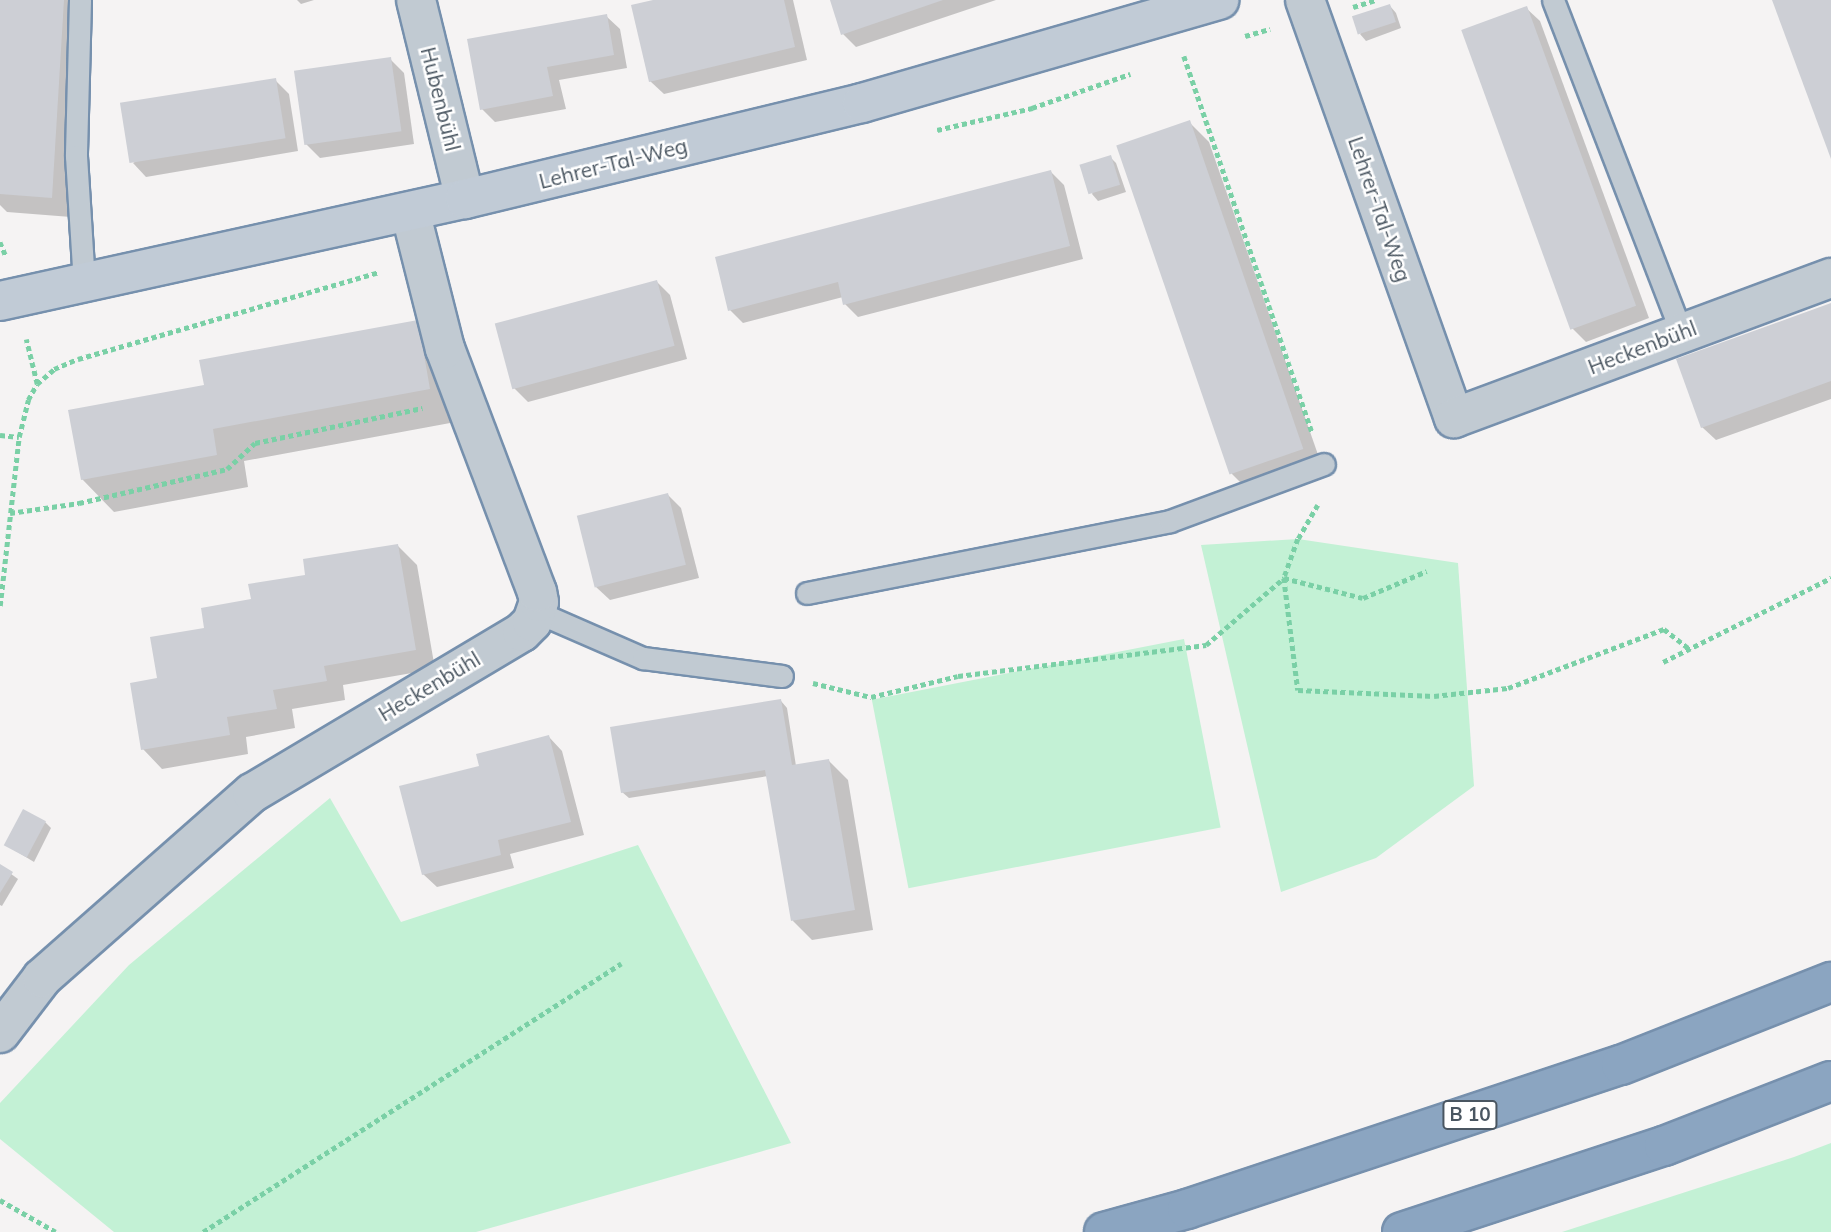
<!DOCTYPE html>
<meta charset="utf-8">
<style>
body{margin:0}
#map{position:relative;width:1831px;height:1232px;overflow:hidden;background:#f5f3f3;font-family:Mulish,sans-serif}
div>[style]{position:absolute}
.green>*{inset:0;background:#c3f1d5;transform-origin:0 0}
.shadow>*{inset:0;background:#0003}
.building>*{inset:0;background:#cdcfd5;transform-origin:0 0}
.path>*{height:4.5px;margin-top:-2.25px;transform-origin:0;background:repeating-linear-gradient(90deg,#7ad0a6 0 5px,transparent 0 8.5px)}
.roads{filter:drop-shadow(2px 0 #7690ad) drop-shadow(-2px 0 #7690ad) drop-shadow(0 2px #7690ad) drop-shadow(0 -2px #7690ad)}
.lane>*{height:21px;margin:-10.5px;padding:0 10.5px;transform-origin:10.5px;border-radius:10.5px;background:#c1cad2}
.street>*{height:38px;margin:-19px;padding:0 19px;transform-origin:19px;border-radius:19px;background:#c1cad2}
.secondary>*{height:38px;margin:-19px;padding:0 19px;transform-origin:19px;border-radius:19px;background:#c1cbd6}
.highway>*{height:38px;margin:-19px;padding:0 19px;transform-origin:19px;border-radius:19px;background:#8ba5c1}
span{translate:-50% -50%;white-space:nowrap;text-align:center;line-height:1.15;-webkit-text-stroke:5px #fff;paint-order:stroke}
.shield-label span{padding:2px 5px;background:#fff;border:2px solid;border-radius:5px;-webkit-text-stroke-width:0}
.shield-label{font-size:19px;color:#4a5661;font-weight:700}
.street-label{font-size:21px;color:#4a5661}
</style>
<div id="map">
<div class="green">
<i style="clip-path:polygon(1298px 539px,1458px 563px,1474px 786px,1376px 858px,1281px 892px,1201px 545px)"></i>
<i style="left:1184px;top:639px;width:192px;height:318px;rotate:79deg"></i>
<i style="clip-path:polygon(330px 798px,401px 922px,638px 845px,791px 1143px,476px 1232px,114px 1232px,0 1139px,0 1103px,129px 965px)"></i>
<i style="clip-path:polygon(1831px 1143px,1831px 1232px,1562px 1232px,1794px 1157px)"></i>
</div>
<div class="shadow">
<i style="clip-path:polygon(0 0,85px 0,71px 217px,7px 212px,0 205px)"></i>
<i style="clip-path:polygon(297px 0,314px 0,301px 4px)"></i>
<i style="clip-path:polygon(660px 0,793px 0,807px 60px,664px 94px,650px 81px)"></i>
<i style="clip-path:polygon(832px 0,996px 0,856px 47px,843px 34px)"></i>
<i style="clip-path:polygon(1390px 6px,1396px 13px,1401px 28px,1366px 41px,1360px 34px)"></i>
<i style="clip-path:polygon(1526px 8px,1540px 21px,1649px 318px,1586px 342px,1572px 328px)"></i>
<i style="clip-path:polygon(606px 16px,620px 29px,627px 68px,559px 80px,566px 109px,495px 122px,482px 109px)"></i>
<i style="clip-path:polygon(390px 59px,404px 73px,414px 144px,320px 158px,306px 144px)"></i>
<i style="clip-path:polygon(275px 80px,289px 94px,298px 151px,146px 177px,133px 163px)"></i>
<i style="clip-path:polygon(1189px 122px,1209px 142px,1323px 469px,1252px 494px,1232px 474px)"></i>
<i style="clip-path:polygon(1110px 157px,1116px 163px,1126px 192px,1098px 201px,1092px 194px)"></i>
<i style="clip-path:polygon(1051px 172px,1064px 185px,1083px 259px,858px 317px,845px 304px,843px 297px,743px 323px,730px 310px)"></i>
<i style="clip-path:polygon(657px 282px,670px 295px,687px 359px,528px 402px,514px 388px)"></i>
<i style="clip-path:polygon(1831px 305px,1831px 399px,1716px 440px,1702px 427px)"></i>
<i style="clip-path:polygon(417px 322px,450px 354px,461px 421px,244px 461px,248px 487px,114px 512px,82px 479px,206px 387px)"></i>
<i style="clip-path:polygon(668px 495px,681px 508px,699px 578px,610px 600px,596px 587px)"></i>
<i style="clip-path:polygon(397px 545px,417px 565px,435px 669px,343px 685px,345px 700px,292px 709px,295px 728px,246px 737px,248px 754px,162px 769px,143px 749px,159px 680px,206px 629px,253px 601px,307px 576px)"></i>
<i style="clip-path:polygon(781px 701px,787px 708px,796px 766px,829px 761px,848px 780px,873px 930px,812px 940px,793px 921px,768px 776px,629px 798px,622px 792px)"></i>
<i style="clip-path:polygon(549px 737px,562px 751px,584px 835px,510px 854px,514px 868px,437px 887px,423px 874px,481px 767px)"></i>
<i style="clip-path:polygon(45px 822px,51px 828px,34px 862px,6px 845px)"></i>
<i style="clip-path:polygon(0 866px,18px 879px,2px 906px,0 905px)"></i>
</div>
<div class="building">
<i style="clip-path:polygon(0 0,64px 0,52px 198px,0 194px)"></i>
<i style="clip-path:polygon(653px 0,784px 0,795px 47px,649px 82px,631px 5px)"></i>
<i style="clip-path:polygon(830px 0,943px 0,841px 35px)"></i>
<i style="clip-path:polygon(1772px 0,1831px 0,1831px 159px)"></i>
<i style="left:1390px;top:4px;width:19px;height:40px;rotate:72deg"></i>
<i style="left:1527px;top:6px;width:319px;height:70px;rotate:70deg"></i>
<i style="clip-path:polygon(607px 14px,614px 55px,547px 67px,553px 96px,480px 110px,467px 39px)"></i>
<i style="left:391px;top:57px;width:75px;height:98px;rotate:82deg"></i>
<i style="left:276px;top:78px;width:61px;height:158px;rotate:81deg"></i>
<i style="left:1190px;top:120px;width:348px;height:78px;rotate:71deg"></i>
<i style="left:1111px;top:155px;width:31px;height:33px;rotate:73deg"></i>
<i style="clip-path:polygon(1051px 170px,1070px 246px,843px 305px,838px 282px,728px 311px,715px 257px)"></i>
<i style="left:657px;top:280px;width:68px;height:168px;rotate:75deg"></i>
<i style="clip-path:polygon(1831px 303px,1831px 381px,1701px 428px,1676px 359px)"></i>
<i style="clip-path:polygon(418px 320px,430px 389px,213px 429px,217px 455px,81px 480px,68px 410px,204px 385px,199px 360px)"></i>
<i style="left:668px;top:493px;width:74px;height:94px;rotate:76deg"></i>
<i style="clip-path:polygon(398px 544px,416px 650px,324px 666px,327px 681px,273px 690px,277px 709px,227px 717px,230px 735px,141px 750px,130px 683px,157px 678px,150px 637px,204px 628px,201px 608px,251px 599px,248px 584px,305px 575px,303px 559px)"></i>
<i style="clip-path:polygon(781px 699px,792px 765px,829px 759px,855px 910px,791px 921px,765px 770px,621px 793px,610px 727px)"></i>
<i style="clip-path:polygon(549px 735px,571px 822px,498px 840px,501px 855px,422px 875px,399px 786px,479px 766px,476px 754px)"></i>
<i style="left:23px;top:809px;width:26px;height:41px;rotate:28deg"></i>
<i style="clip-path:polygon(0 864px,13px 872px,0 893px)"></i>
</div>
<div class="path">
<i style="left:1353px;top:7px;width:24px;rotate:-17deg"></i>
<i style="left:1245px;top:36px;width:26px;rotate:-16deg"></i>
<i style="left:1184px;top:56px;width:399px;rotate:71.2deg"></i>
<i style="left:937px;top:130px;width:98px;rotate:-13deg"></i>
<i style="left:1032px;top:108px;width:104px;rotate:-19.1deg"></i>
<i style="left:0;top:242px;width:15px;rotate:67deg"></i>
<i style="left:37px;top:384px;width:23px;rotate:-41deg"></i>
<i style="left:54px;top:369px;width:26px;rotate:-23deg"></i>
<i style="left:78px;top:359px;width:314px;rotate:-16.1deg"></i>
<i style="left:0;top:435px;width:19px;rotate:6deg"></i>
<i style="left:1318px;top:505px;width:39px;rotate:120deg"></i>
<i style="left:1298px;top:539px;width:41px;rotate:109.7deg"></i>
<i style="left:1284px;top:578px;width:113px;rotate:82.9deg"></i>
<i style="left:1298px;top:690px;width:136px;rotate:2.5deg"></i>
<i style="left:1434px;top:696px;width:74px;rotate:-6.2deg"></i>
<i style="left:1508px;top:688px;width:167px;rotate:-20.7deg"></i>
<i style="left:1664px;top:629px;width:34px;rotate:38deg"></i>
<i style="left:10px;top:513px;width:70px;rotate:-8.2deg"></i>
<i style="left:79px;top:503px;width:152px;rotate:-12.9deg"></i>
<i style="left:227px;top:469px;width:38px;rotate:-43deg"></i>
<i style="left:255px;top:443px;width:171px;rotate:-11.8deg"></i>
<i style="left:0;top:606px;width:170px;rotate:-83.6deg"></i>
<i style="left:19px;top:437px;width:38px;rotate:-76deg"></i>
<i style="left:28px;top:400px;width:18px;rotate:-61deg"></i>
<i style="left:37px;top:384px;width:46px;rotate:-103.7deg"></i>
<i style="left:1663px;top:662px;width:188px;rotate:-26.6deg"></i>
<i style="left:813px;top:683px;width:60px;rotate:13.6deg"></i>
<i style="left:871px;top:697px;width:89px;rotate:-13.6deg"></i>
<i style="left:958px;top:676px;width:250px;rotate:-7.1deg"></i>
<i style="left:1206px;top:645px;width:103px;rotate:-40.7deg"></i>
<i style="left:1284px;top:578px;width:81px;rotate:14.2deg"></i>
<i style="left:1363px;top:598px;width:69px;rotate:-22.9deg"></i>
<i style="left:0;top:1200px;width:64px;rotate:29.7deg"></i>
<i style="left:203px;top:1232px;width:497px;rotate:-32.7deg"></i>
</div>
<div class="roads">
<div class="lane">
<i style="left:80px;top:0;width:156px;rotate:91.5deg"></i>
<i style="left:76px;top:156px;width:128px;rotate:86.4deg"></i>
<i style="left:1553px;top:0;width:355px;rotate:68.9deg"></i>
<i style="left:807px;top:593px;width:370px;rotate:-11.2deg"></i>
<i style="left:1170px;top:521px;width:164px;rotate:-20.3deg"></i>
<i style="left:537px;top:612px;width:116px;rotate:23.5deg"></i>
<i style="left:643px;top:658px;width:140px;rotate:7.4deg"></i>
</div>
<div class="street">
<i style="left:416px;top:0;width:205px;rotate:76.2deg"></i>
<i style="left:1305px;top:0;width:444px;rotate:70.4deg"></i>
<i style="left:1454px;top:418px;width:402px;rotate:-20.4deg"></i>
<i style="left:0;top:1033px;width:69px;rotate:-52.6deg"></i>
<i style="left:42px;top:978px;width:280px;rotate:-41.4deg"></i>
<i style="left:252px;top:793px;width:314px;rotate:-30.8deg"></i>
<i style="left:522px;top:632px;width:14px;rotate:-45deg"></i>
<i style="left:532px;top:622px;width:21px;rotate:-71deg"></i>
<i style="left:539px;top:602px;width:10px;rotate:-101deg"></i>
<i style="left:537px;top:592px;width:260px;rotate:-110.7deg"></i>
<i style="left:445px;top:349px;width:142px;rotate:-104.2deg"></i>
</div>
<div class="secondary">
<i style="left:0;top:301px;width:476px;rotate:-12.4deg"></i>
<i style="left:465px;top:199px;width:408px;rotate:-13.6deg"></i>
<i style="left:862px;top:103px;width:372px;rotate:-16.1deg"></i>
</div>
<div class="highway">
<i style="left:1104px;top:1232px;width:86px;rotate:-15.5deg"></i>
<i style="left:1187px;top:1209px;width:457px;rotate:-18.4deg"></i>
<i style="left:1621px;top:1065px;width:226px;rotate:-21.6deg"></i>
<i style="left:1402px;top:1232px;width:276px;rotate:-18.2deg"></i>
<i style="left:1664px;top:1146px;width:179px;rotate:-21.3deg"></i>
</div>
</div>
<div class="shield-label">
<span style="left:1470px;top:1115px">B 10</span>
</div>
<div class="street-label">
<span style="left:441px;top:99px;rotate:76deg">Hubenbühl</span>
<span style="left:613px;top:163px;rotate:-14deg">Lehrer-Tal-Weg</span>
<span style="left:1380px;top:209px;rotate:71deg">Lehrer-Tal-Weg</span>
<span style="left:1642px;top:347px;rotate:-21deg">Heckenbühl</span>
<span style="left:429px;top:686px;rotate:-31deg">Heckenbühl</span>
</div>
</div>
